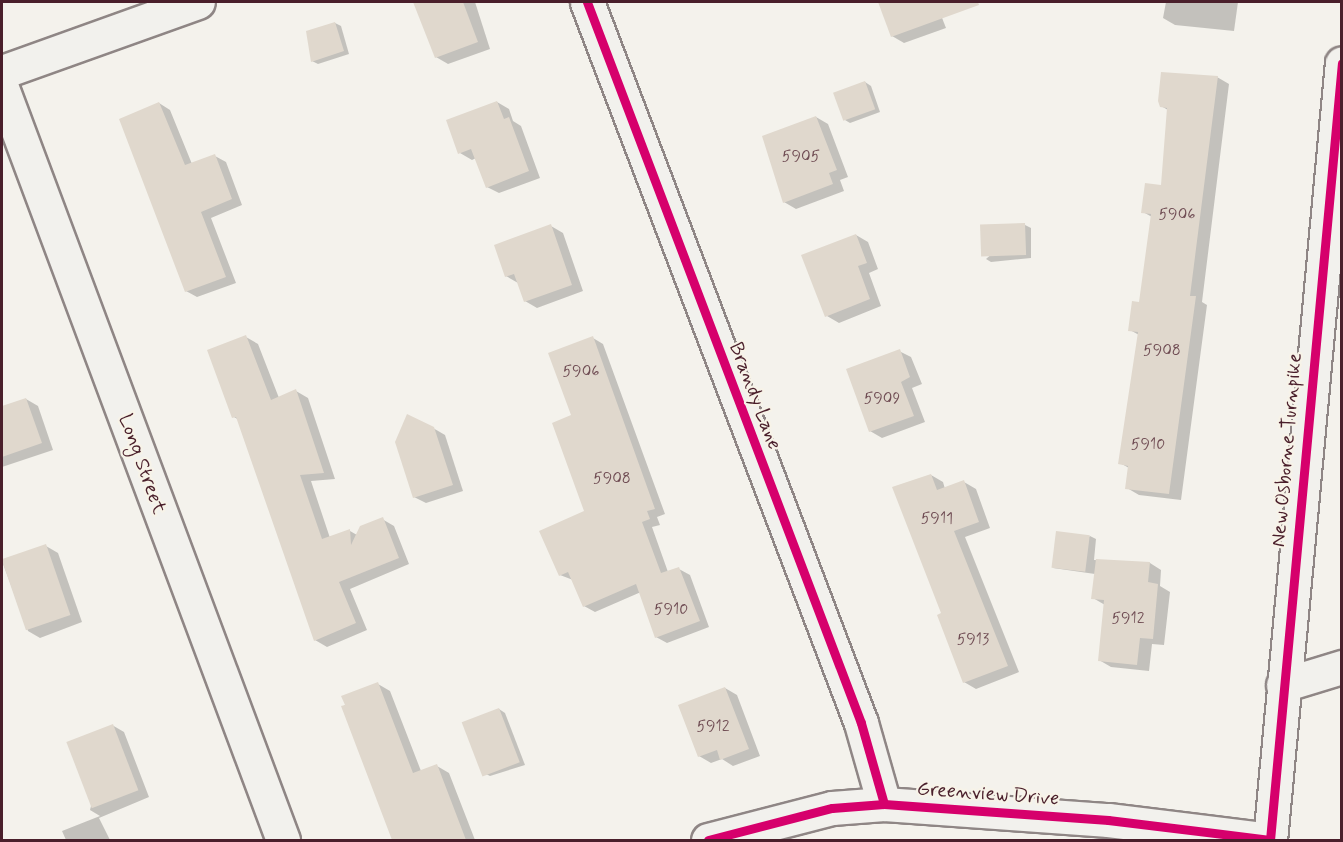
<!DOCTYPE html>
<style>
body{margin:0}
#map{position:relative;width:1343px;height:842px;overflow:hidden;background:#f4f2ec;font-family:Mynerve,sans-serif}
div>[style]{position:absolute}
.shadow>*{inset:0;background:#0003}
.building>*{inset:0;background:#e0d8cd;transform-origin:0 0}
.roads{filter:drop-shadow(2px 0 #8f8685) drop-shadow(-2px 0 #8f8685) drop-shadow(0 2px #8f8685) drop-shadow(0 -2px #8f8685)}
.minor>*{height:33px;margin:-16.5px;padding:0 16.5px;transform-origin:16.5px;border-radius:16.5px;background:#f2f1ed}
.cycleway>*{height:9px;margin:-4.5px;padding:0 4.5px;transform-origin:4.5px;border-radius:4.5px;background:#d6006c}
span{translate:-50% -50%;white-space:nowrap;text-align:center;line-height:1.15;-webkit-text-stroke:4.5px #f7f3e8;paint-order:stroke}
.number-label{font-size:16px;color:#704d54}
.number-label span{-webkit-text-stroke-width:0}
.street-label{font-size:20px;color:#4a1f2b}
.frame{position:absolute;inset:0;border:3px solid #4a1f2b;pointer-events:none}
</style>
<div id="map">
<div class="shadow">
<i style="clip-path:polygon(415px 2px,475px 2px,490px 49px,448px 64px,436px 57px)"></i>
<i style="clip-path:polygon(880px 2px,932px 2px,937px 5px,946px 28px,904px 43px,892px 36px)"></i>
<i style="clip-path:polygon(1166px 2px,1238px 2px,1234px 31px,1175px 25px,1163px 18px)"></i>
<i style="clip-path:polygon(335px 23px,341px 26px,349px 54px,318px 64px,312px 61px)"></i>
<i style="clip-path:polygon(1217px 77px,1229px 84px,1202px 302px,1207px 305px,1181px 500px,1139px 495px,1127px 488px,1129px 468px,1120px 463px,1139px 335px,1130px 330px,1140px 304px,1152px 217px,1143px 212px,1163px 187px,1168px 110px,1161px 106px)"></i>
<i style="clip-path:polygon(865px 82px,871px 86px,880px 112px,850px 123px,845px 120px)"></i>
<i style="clip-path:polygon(497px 102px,509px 109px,513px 121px,521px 126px,540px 178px,499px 193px,487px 187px,476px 158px,472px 160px,460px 153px)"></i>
<i style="clip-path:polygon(159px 103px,170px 110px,192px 164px,215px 156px,226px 162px,242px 205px,211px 218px,236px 283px,197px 297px,186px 291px)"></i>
<i style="clip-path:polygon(816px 117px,828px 124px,848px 177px,840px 180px,844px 191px,796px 209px,784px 202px)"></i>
<i style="clip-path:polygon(1025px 225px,1031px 228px,1031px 258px,991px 262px,986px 259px)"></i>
<i style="clip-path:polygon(551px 226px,563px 233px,583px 291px,537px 308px,525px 301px,518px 283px,506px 276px)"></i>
<i style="clip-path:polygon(856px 235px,868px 242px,878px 269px,869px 273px,881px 306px,839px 323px,827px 316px)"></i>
<i style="clip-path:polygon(246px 337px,258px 344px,279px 398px,296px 391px,308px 398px,335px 479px,311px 481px,330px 538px,350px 531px,357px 535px,382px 519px,394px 526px,409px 564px,350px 589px,367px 630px,327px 647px,315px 640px,239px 420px,234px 417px)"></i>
<i style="clip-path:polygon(593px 338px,603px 344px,665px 514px,657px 517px,660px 525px,652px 527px,668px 572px,679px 569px,690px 575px,709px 627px,667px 643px,656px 637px,641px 592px,595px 612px,584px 606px,573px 580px,560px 575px,586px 512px,573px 416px)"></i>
<i style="clip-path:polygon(899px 351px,911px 357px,922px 384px,912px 388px,925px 422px,882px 438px,870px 431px)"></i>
<i style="clip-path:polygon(26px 399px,38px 406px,53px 450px,2px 467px,2px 408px)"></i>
<i style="clip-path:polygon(433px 428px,445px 435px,463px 491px,426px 503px,414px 497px)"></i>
<i style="clip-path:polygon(931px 475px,943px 482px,945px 489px,964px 482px,976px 489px,990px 528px,965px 537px,1019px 672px,976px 689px,964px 682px)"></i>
<i style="clip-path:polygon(1090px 536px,1096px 539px,1094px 560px,1150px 563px,1161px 570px,1160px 586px,1170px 592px,1164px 645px,1152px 644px,1149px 671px,1111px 667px,1099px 660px,1105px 605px,1093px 598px,1095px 574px,1053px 568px)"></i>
<i style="clip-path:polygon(46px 546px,58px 553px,82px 622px,40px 638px,28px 631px,2px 561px)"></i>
<i style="clip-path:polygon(378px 684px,390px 691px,421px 771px,437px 766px,449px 773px,475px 840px,394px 840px,342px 707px)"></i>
<i style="clip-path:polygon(725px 688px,737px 695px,760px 756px,733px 766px,722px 759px,711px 763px,699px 756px)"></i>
<i style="clip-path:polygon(499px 709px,505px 713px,525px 765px,490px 776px,484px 773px)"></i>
<i style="clip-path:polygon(112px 725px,124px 732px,149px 797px,99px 818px,110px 840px,66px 840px,62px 831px,100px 816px,90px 810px)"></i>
</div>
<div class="building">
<i style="clip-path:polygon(413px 2px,463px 2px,478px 42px,435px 58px)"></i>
<i style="clip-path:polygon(878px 2px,978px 2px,979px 5px,891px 37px)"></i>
<i style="clip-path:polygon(335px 22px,344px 51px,311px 62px,306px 31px)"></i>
<i style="clip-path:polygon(1161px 72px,1218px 76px,1190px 296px,1196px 296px,1169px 494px,1125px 489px,1128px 466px,1118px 464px,1138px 332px,1128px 331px,1132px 301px,1139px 302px,1151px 214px,1141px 213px,1145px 183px,1161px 185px,1167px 108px,1160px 107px,1158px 101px)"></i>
<i style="left:865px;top:81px;width:30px;height:34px;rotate:70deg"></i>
<i style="clip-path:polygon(497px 101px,504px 119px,509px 117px,529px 171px,486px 188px,471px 149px,458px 154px,446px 120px)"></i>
<i style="clip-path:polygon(159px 102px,185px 165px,215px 154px,232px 199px,201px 212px,226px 277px,185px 292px,119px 119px)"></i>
<i style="clip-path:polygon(816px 116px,837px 170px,829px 173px,833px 184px,783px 203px,762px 136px)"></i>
<i style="left:1025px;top:223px;width:32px;height:45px;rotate:88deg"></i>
<i style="clip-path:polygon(551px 224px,572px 285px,524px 302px,514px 274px,505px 277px,494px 245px)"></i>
<i style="clip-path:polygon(856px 234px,867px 263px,858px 266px,870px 299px,825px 317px,801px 255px)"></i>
<i style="clip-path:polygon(246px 335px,271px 400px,296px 389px,324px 473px,300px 475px,322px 539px,350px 529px,351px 545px,360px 526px,383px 517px,399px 558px,339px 582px,356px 623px,314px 641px,236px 417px,232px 418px,207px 350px)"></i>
<i style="clip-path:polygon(593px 336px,655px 509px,647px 511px,650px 519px,642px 522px,661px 573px,679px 567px,700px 621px,655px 638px,636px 584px,583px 607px,568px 572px,559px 576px,539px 531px,584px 511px,552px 423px,571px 415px,548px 353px)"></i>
<i style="clip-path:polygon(900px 349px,910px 377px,901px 382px,914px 416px,869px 432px,846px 369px)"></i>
<i style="clip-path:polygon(26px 398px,42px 443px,2px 457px,2px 406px)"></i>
<i style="clip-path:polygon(407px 414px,434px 427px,453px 485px,413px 498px,395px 442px)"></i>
<i style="clip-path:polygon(931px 474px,937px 490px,964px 480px,979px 522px,954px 531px,1008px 666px,963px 683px,937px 615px,941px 613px,892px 487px)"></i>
<i style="left:1056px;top:531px;width:34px;height:37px;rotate:7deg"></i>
<i style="left:46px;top:544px;width:75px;height:47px;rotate:71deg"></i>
<i style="clip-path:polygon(1096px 559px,1150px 562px,1148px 582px,1158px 584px,1153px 639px,1140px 638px,1137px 665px,1098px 661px,1104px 600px,1091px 599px)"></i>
<i style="clip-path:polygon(378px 682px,413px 773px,437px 764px,466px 840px,392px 840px,341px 706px,345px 705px,341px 696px)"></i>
<i style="clip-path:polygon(725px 687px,749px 749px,720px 760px,717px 750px,698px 757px,678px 705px)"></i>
<i style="left:499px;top:708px;width:58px;height:40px;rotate:69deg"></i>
<i style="left:113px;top:724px;width:71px;height:50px;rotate:69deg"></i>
</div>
<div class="roads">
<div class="minor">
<i style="left:587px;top:2px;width:771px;rotate:69.19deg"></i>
<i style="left:861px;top:723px;width:84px;rotate:74.1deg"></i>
<i style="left:2px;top:72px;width:208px;rotate:-19.7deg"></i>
<i style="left:2px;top:88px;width:803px;rotate:69.51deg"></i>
<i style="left:1283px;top:685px;width:62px;rotate:-17deg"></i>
<i style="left:708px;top:840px;width:128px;rotate:-14.5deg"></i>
<i style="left:832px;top:808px;width:52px;rotate:-4.4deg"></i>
<i style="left:884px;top:804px;width:225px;rotate:4.1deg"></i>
<i style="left:1108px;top:820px;width:163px;rotate:7deg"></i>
<i style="left:1270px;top:840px;width:780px;rotate:-84.71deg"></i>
</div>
</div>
<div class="cycleway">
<i style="left:587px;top:2px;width:771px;rotate:69.19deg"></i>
<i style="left:861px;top:723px;width:84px;rotate:74.1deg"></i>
<i style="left:708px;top:840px;width:128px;rotate:-14.5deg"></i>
<i style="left:832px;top:808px;width:52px;rotate:-4.4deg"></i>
<i style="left:884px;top:804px;width:225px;rotate:4.1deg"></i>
<i style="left:1108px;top:820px;width:163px;rotate:7deg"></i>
<i style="left:1270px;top:840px;width:780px;rotate:-84.71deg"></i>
</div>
<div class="number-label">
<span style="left:801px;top:157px">5905</span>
<span style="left:1177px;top:215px">5906</span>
<span style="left:1162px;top:351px">5908</span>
<span style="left:581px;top:372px">5906</span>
<span style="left:882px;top:399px">5909</span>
<span style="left:1148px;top:445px">5910</span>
<span style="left:612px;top:479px">5908</span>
<span style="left:937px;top:519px">5911</span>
<span style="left:671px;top:610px">5910</span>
<span style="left:1128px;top:619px">5912</span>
<span style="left:973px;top:640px">5913</span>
<span style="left:713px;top:727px">5912</span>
</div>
<div class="street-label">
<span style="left:755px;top:396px;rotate:69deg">Brandy Lane</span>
<span style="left:1287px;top:450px;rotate:-85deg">New Osborne Turnpike</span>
<span style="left:142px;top:464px;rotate:70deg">Long Street</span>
<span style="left:988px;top:794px;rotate:4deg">Greenview Drive</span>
</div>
<div class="frame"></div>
</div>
